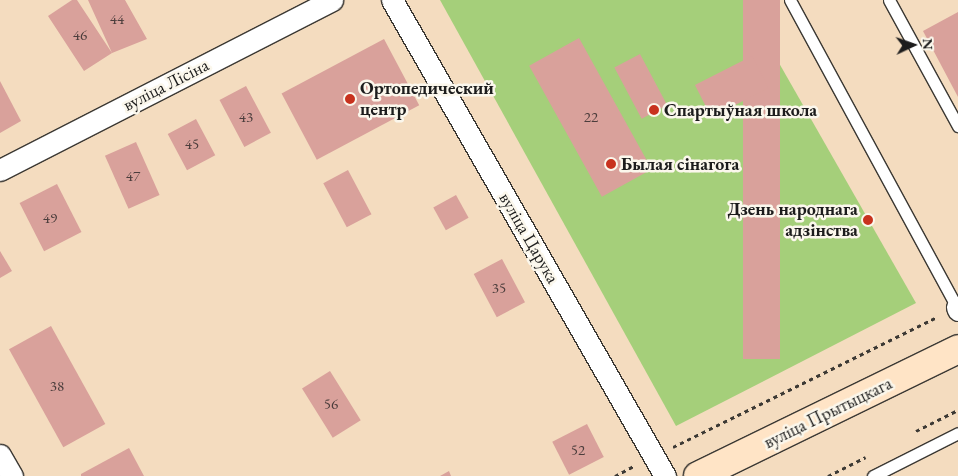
<!DOCTYPE html>
<meta charset="utf-8">
<style>
body{margin:0}
#map{position:relative;width:958px;height:476px;overflow:hidden;background:#f4dcbf;font-family:"EB Garamond",serif}
div>[style]{position:absolute}
.green>*{inset:0;background:#a5cf7a}
.building>*{inset:0;background:#d9a19b;transform-origin:0 0}
.path>*{height:3px;margin-top:-1.5px;transform-origin:0;background:repeating-linear-gradient(90deg,#3c3934 0 4px,transparent 0 8px)}
.roads{filter:drop-shadow(1px 0 #3c3934) drop-shadow(-1px 0 #3c3934) drop-shadow(0 1px #3c3934) drop-shadow(0 -1px #3c3934)}
.service>*{height:11px;margin:-5.5px;padding:0 5.5px;transform-origin:5.5px;border-radius:5.5px;background:#fff}
.minor>*{height:21px;margin:-10.5px;padding:0 10.5px;transform-origin:10.5px;border-radius:10.5px;background:#fff}
.secondary>*{height:28px;margin:-14px;padding:0 14px;transform-origin:14px;border-radius:14px;background:#ffe4c6}
.dots>*{width:14px;height:14px;translate:-50% -50%;box-sizing:border-box;border:2px solid #fbf7ec;border-radius:50%}
span{translate:-50% -50%;white-space:nowrap;text-align:center;line-height:1.15;-webkit-text-stroke:5px #fbf7ec;paint-order:stroke}
.number-label{font-size:15px;color:#4b3d3c}
.number-label span{-webkit-text-stroke-width:0}
.street-label{font-size:18px;color:#1c1c1c}
.poi-label{font-size:18px;color:#1c1c1c;font-weight:700}
.left{translate:0 -50%;text-align:left}
.right{translate:-100% -50%;text-align:right}
.north{position:absolute;left:888px;top:20px;width:50px;height:50px;-webkit-text-stroke:4px #fbf7ec;paint-order:stroke;rotate:87deg;font-size:14px;font-weight:700;line-height:20px;text-align:center;color:#1c1c1c}
.north::after{content:'';display:block;margin:auto;width:18px;height:22px;background:#1c1c1c;clip-path:polygon(50% 0,100% 100%,50% 72%,0 100%)}
</style>
<div id="map">
<div class="green">
<i style="clip-path:polygon(440px 0,743px 0,916px 303px,676px 426px)"></i>
</div>
<div class="building">
<i style="clip-path:polygon(72px 0,77px 0,112px 53px,88px 0,125px 0,147px 39px,112px 53px,84px 71px,48px 16px)"></i>
<i style="left:743px;top:0;width:37px;height:359px"></i>
<i style="clip-path:polygon(958px 12px,958px 97px,923px 31px)"></i>
<i style="left:579px;top:38px;width:150px;height:57px;rotate:61deg"></i>
<i style="left:384px;top:39px;width:75px;height:116px;rotate:62deg"></i>
<i style="left:640px;top:54px;width:58px;height:29px;rotate:62deg"></i>
<i style="left:752px;top:56px;width:36px;height:64px;rotate:63deg"></i>
<i style="clip-path:polygon(0 81px,21px 121px,0 133px)"></i>
<i style="left:246px;top:86px;width:53px;height:30px;rotate:62deg"></i>
<i style="left:196px;top:119px;width:41px;height:32px;rotate:62deg"></i>
<i style="left:136px;top:142px;width:58px;height:34px;rotate:66deg"></i>
<i style="left:348px;top:170px;width:50px;height:28px;rotate:62deg"></i>
<i style="left:57px;top:184px;width:54px;height:42px;rotate:63deg"></i>
<i style="left:456px;top:195px;width:26px;height:26px;rotate:61deg"></i>
<i style="clip-path:polygon(0 251px,12px 271px,0 278px)"></i>
<i style="left:502px;top:259px;width:49px;height:32px;rotate:62deg"></i>
<i style="left:51px;top:326px;width:112px;height:48px;rotate:61deg"></i>
<i style="left:330px;top:371px;width:58px;height:33px;rotate:58deg"></i>
<i style="left:587px;top:424px;width:37px;height:39px;rotate:63deg"></i>
<i style="clip-path:polygon(129px 448px,144px 476px,81px 476px,81px 474px)"></i>
<i style="clip-path:polygon(449px 471px,451px 476px,440px 476px)"></i>
</div>
<div class="path">
<i style="left:916px;top:431px;width:47px;rotate:-26.6deg"></i>
<i style="left:673px;top:447px;width:294px;rotate:-26.2deg"></i>
<i style="left:615px;top:476px;width:21px;rotate:-28deg"></i>
<i style="left:828px;top:476px;width:42px;rotate:-26.6deg"></i>
</div>
<div class="roads">
<div class="service">
<i style="left:790px;top:0;width:349px;rotate:61.5deg"></i>
<i style="left:889px;top:0;width:144px;rotate:61.3deg"></i>
<i style="left:873px;top:476px;width:95px;rotate:-26.8deg"></i>
</div>
<div class="minor">
<i style="left:392px;top:0;width:549px;rotate:60.16deg"></i>
<i style="left:0;top:170px;width:373px;rotate:-27.1deg"></i>
<i style="left:957px;top:307px;width:3px;rotate:72deg"></i>
<i style="left:0;top:455px;width:24px;rotate:60deg"></i>
</div>
<div class="secondary">
<i style="left:698px;top:476px;width:289px;rotate:-26deg"></i>
</div>
</div>
<div class="dots">
<i style="left:350px;top:99px;background:#c8321e"></i>
<i style="left:654px;top:110px;background:#c8321e"></i>
<i style="left:611px;top:164px;background:#c8321e"></i>
<i style="left:868px;top:220px;background:#c8321e"></i>
</div>
<div class="number-label">
<span style="left:117px;top:19px">44</span>
<span style="left:80px;top:35px">46</span>
<span style="left:246px;top:117px">43</span>
<span style="left:591px;top:117px">22</span>
<span style="left:192px;top:144px">45</span>
<span style="left:133px;top:176px">47</span>
<span style="left:50px;top:218px">49</span>
<span style="left:499px;top:288px">35</span>
<span style="left:57px;top:386px">38</span>
<span style="left:331px;top:404px">56</span>
<span style="left:578px;top:450px">52</span>
</div>
<div class="street-label">
<span style="left:166px;top:85px;rotate:-27deg">вуліца Лісіна</span>
<span style="left:529px;top:238px;rotate:60deg">вуліца Царука</span>
<span style="left:828px;top:413px;rotate:-26deg">вуліца Прытыцкага</span>
</div>
<div class="poi-label">
<span class="left" style="left:360px;top:99px">Ортопедический<br>центр</span>
<span class="left" style="left:664px;top:110px">Спартыўная школа</span>
<span class="left" style="left:621px;top:164px">Былая сінагога</span>
<span class="right" style="left:858px;top:220px">Дзень народнага<br>адзінства</span>
</div>
<div class="north">N</div>
</div>
